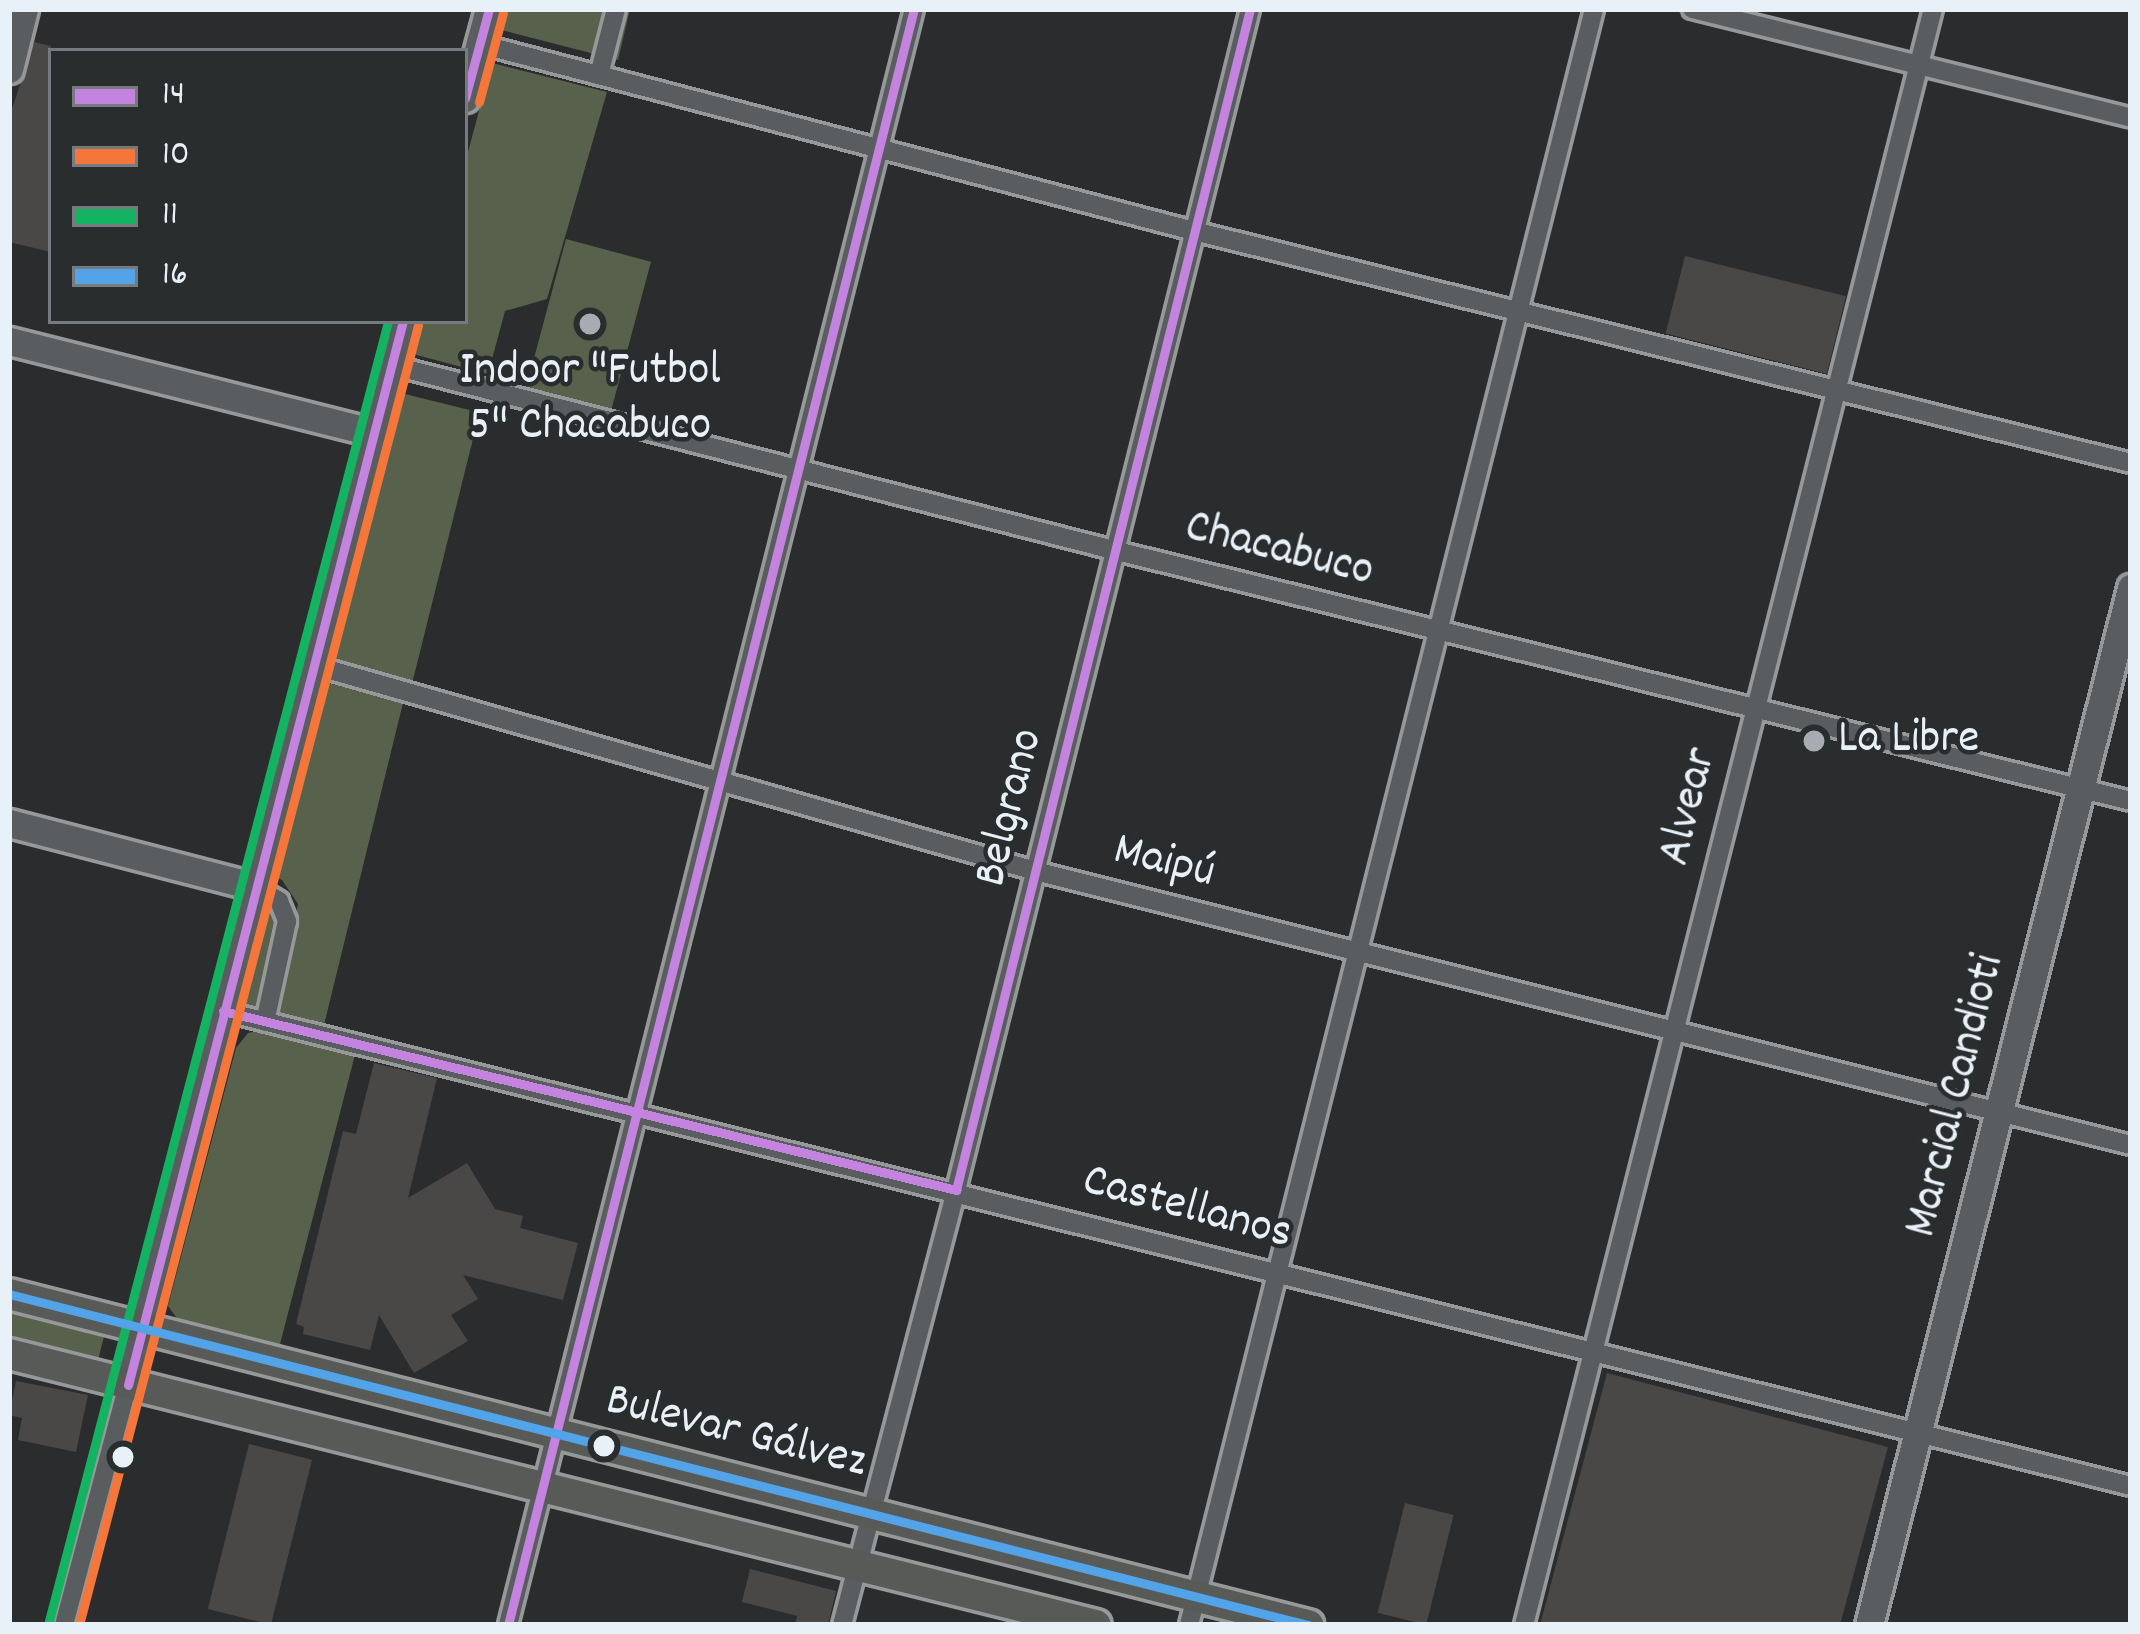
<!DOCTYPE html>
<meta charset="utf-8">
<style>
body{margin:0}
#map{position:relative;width:2140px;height:1634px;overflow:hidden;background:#2b2c2d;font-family:Dekko,sans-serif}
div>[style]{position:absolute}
.green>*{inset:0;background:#58614b;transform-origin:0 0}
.building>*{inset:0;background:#4a4846;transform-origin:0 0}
.roads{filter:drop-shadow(3px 0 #96989a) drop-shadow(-3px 0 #96989a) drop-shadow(0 3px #96989a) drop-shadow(0 -3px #96989a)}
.street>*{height:18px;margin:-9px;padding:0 9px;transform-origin:9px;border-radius:9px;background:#5a5d60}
.secondary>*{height:27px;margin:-13.5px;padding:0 13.5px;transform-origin:13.5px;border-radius:13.5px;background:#5a5d60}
.primary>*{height:30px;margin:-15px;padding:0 15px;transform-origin:15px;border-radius:15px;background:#585a57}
.bus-1>*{height:9px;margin:-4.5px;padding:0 4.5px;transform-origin:4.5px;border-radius:4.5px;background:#c483df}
.bus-2>*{height:9px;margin:-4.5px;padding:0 4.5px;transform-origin:4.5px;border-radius:4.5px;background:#f5763a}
.bus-3>*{height:9px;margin:-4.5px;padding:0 4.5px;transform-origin:4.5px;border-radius:4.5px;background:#13b361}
.bus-4>*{height:9px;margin:-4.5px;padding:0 4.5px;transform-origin:4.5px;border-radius:4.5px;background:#53a3e8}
.dots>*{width:33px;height:33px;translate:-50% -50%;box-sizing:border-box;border:6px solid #2a2d2e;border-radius:50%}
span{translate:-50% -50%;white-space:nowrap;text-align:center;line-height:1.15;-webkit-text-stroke:9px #2a2d2e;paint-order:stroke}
.poi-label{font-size:48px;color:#e8f1f8}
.left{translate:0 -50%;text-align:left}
.street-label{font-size:48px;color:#e8f1f8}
.frame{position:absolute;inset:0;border:12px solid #e8f1f8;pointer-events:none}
.legend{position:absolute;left:48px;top:48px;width:420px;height:276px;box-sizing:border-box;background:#2a2d2e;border:3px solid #767b7f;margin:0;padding:15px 21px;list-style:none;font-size:36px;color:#e8f1f8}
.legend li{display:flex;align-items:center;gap:24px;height:60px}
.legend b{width:60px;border:3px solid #767b7f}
</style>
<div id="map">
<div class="green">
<i style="clip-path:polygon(507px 9px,630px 9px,618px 60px,501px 30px)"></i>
<i style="clip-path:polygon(492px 63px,607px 92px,547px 299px,505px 311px,488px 374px,413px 354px,422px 321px,465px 321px,465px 163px)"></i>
<i style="left:566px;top:239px;width:88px;height:153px;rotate:15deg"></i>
<i style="left:401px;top:393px;width:81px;height:276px;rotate:14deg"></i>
<i style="clip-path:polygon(322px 681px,403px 703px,323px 1029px,274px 1016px,298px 904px,282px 880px,269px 874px)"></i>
<i style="clip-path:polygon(260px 904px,273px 915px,279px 938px,260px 1013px,233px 1006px)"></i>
<i style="clip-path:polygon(266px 1029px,356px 1051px,279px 1348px,182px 1325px,168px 1306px,236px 1048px,248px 1033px)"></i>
<i style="left:9px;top:1304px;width:100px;height:39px;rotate:14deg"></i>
</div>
<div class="building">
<i style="clip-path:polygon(34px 42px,51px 46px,51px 252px,9px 242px,9px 118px)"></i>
<i style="left:1685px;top:256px;width:166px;height:80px;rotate:14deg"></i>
<i style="clip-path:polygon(374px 1063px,437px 1078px,408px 1198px,467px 1163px,495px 1209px,523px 1216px,520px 1228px,578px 1243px,563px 1300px,463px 1275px,478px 1299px,451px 1315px,468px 1341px,414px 1373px,379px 1315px,370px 1350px,303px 1334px,304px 1327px,296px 1324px,343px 1131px,356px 1134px)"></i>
<i style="clip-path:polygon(1607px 1373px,1888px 1447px,1840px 1625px,1540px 1625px)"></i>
<i style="clip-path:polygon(16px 1381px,88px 1395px,76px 1452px,18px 1440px,22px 1418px,9px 1415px)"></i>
<i style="left:249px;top:1444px;width:65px;height:170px;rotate:14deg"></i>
<i style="left:1405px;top:1503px;width:50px;height:113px;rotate:14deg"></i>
<i style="clip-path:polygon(750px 1569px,836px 1591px,828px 1625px,795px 1625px,797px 1616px,742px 1602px)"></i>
</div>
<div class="roads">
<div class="street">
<i style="left:1692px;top:9px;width:452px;rotate:13.9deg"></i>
<i style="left:480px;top:44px;width:738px;rotate:14.68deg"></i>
<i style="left:1194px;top:231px;width:965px;rotate:13.91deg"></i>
<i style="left:599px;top:75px;width:68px;rotate:-75.6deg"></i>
<i style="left:391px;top:365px;width:749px;rotate:14.37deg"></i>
<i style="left:1117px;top:551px;width:1044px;rotate:13.85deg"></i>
<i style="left:316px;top:666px;width:748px;rotate:15.91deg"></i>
<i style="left:1035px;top:871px;width:1130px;rotate:14.04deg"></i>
<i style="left:256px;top:887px;width:27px;rotate:31deg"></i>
<i style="left:279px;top:901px;width:22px;rotate:68deg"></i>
<i style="left:287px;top:921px;width:103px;rotate:102.3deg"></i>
<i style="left:223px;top:1011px;width:1966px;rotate:13.98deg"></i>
<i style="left:64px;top:1625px;width:248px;rotate:-75.1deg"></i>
<i style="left:508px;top:1625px;width:1666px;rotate:-75.9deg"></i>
<i style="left:842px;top:1625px;width:450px;rotate:-75.3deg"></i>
<i style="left:956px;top:1190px;width:1217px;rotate:-76.02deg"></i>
<i style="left:1189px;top:1625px;width:1666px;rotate:-75.93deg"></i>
<i style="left:1524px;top:1625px;width:1667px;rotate:-75.8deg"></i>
</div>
<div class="secondary">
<i style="left:9px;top:69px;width:62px;rotate:-76deg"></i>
<i style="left:465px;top:98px;width:92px;rotate:-74.9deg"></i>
<i style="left:9px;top:341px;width:374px;rotate:14.1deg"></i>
<i style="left:9px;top:823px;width:255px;rotate:14.5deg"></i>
<i style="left:128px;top:1385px;width:1099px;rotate:-75.51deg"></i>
<i style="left:1869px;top:1625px;width:1070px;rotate:-75.82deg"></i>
</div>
<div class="primary">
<i style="left:9px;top:1294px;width:1341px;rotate:14.3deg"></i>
<i style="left:9px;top:1354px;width:1120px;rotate:14deg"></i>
</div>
</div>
<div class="bus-1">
<i style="left:465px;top:98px;width:92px;rotate:-74.9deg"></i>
<i style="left:223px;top:1011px;width:755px;rotate:13.72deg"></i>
<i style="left:956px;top:1190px;width:1217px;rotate:-76.02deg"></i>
<i style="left:128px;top:1385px;width:1099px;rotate:-75.51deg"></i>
<i style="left:508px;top:1625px;width:1666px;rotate:-75.9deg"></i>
</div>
<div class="bus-2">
<i style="left:479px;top:102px;width:92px;rotate:-74.9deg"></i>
<i style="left:79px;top:1625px;width:1343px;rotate:-75.38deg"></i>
</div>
<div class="bus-3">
<i style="left:49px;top:1621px;width:1343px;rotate:-75.38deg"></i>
</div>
<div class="bus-4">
<i style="left:9px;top:1294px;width:1341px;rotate:14.3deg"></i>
</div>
<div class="dots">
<i style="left:590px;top:324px;background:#a6acb1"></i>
<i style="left:1814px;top:741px;background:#a6acb1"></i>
<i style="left:604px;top:1446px;background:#e8f1f8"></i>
<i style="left:123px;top:1457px;background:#e8f1f8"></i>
</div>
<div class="poi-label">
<span style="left:590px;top:400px">Indoor "Futbol<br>5" Chacabuco</span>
<span class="left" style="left:1838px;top:741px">La Libre</span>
</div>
<div class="street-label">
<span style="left:1279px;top:551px;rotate:14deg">Chacabuco</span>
<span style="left:1690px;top:807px;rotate:-76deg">Alvear</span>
<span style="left:1011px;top:808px;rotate:-76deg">Belgrano</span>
<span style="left:1164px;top:863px;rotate:14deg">Maipú</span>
<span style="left:1957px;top:1096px;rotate:-76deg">Marcial Candioti</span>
<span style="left:1187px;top:1209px;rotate:15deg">Castellanos</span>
<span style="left:736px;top:1433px;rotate:14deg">Bulevar Gálvez</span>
</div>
<div class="frame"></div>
<ul class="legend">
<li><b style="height:15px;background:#c483df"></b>14</li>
<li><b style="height:15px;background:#f5763a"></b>10</li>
<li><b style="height:15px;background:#13b361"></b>11</li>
<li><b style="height:15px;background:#53a3e8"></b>16</li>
</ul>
</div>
